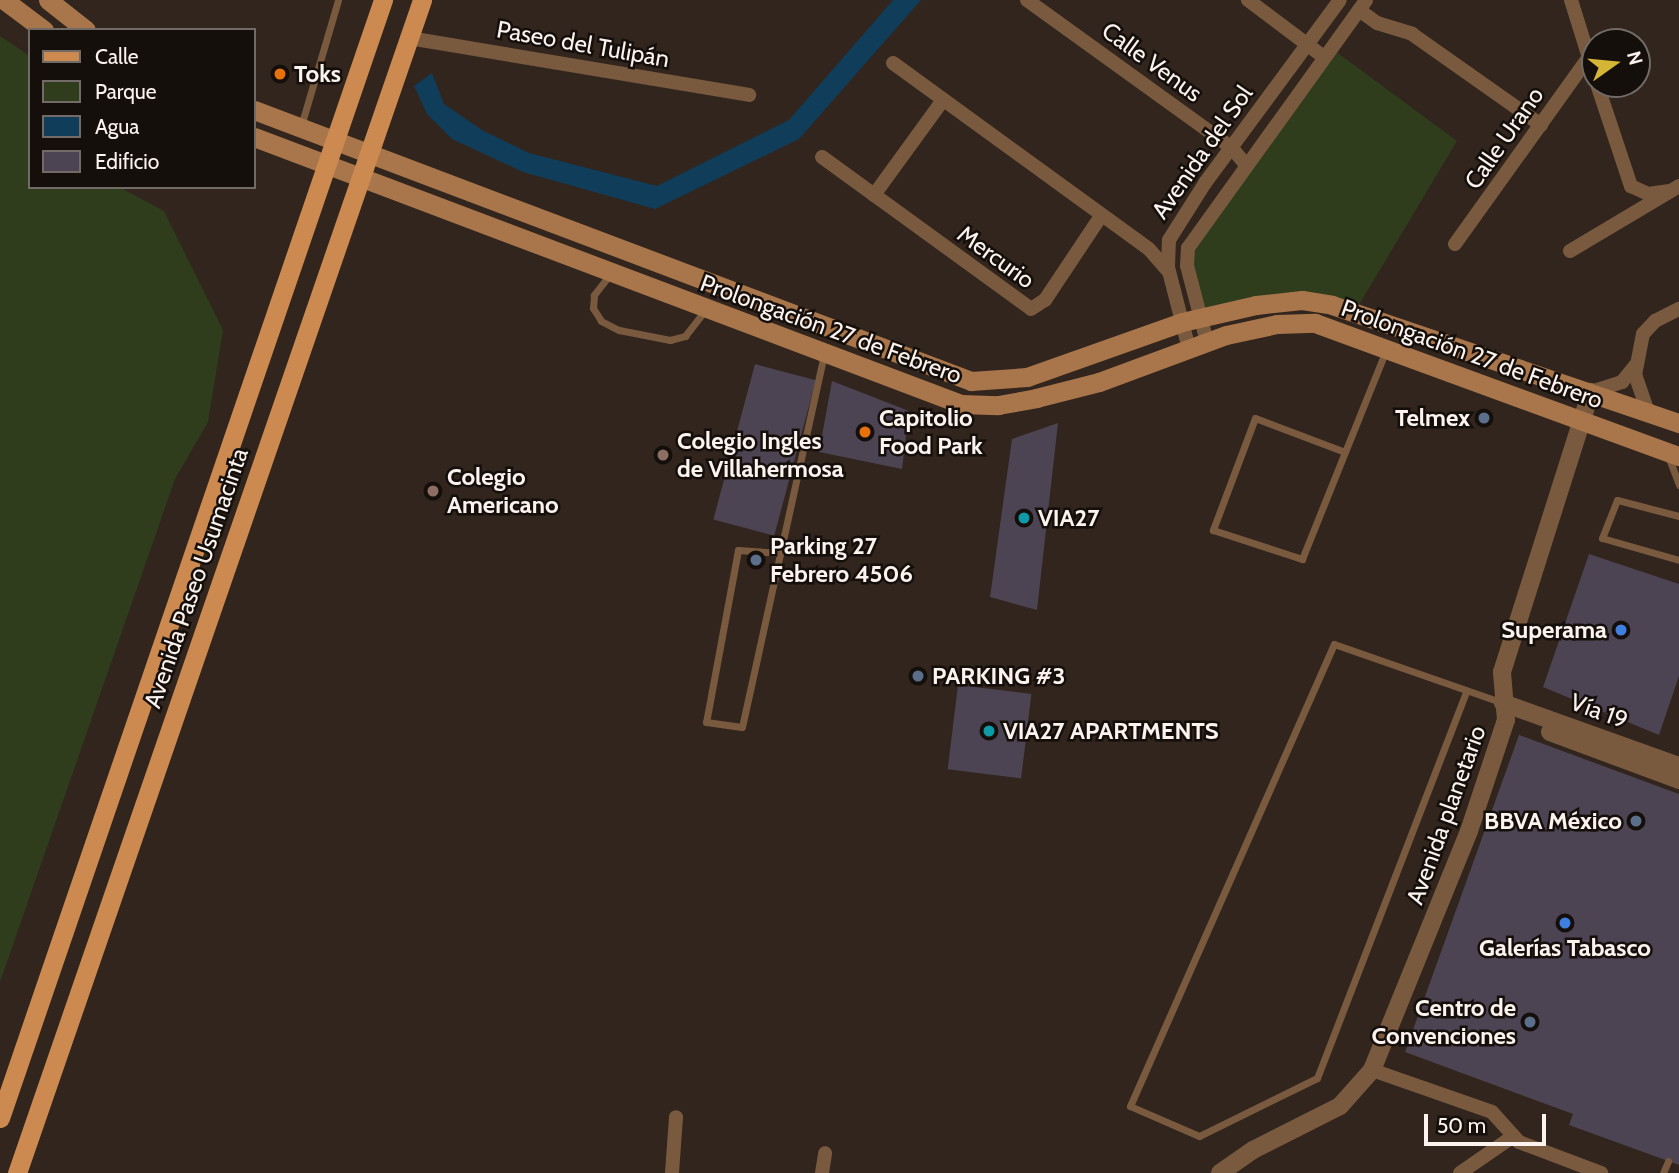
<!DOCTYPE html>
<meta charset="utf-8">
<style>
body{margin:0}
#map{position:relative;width:1679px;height:1173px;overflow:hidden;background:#31251d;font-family:Cabin,sans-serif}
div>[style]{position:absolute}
.green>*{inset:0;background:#2f3d1d}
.water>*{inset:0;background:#103d5a}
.building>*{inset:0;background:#4c4452;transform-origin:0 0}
.service>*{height:7px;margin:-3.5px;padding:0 3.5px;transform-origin:3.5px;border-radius:3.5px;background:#7a5a3f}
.minor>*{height:14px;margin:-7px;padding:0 7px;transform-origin:7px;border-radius:7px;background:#7a5a3f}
.tertiary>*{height:18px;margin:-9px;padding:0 9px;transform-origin:9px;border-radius:9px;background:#7a5a3f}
.secondary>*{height:19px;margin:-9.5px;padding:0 9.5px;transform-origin:9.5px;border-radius:9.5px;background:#a9754a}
.primary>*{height:19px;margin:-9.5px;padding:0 9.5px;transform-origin:9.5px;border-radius:9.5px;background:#cc8a51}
.dots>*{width:19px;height:19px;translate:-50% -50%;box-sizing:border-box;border:4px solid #150f0c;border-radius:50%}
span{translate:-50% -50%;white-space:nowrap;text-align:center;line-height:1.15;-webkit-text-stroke:5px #150f0c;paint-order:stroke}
.street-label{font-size:24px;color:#fcf3ee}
.poi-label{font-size:24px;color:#fcf3ee;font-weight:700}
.left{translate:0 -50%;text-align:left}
.right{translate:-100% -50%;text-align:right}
.legend{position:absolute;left:28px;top:28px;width:228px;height:161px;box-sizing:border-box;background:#150f0c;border:2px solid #716a66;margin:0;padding:9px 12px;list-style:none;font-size:21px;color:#fcf3ee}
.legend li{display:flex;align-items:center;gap:14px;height:35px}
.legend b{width:35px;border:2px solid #716a66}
.north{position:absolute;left:1581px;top:28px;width:70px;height:70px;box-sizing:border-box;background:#150f0c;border:2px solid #716a66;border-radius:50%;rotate:75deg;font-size:19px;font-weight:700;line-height:28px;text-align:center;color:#fcf3ee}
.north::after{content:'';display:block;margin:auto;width:24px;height:32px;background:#d3b635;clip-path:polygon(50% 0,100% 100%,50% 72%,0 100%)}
.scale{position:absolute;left:1424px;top:1114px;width:122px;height:32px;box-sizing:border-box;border:4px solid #fcf3ee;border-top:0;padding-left:9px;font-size:21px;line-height:24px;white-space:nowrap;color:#fcf3ee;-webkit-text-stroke:5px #150f0c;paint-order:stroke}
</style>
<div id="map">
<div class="green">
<i style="clip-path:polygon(0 36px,30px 56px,30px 187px,119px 187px,164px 211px,223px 330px,208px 422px,175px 479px,0 982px)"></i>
<i style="clip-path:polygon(1331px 48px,1457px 141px,1354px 313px,1332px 305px,1201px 318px,1186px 251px)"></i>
</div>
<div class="water">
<i style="clip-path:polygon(893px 0,921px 0,799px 139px,655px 209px,523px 172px,452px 139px,427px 114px,414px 86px,432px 73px,444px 104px,482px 130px,529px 153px,657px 186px,789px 120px)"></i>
</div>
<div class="building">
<i style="left:755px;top:364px;width:63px;height:161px;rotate:15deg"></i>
<i style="clip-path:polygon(832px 381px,909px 411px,902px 469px,819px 452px)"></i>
<i style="clip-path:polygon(1058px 423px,1037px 610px,990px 597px,1012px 439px)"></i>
<i style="clip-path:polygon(1589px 554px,1679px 584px,1679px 676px,1659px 735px,1543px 687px)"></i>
<i style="left:958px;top:685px;width:74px;height:85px;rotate:7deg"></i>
<i style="clip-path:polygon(1519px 735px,1679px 794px,1679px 1165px,1569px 1125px,1573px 1114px,1405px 1052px)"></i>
</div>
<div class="service">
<i style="left:301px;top:126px;width:131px;rotate:-73.6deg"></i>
<i style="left:611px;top:273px;width:28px;rotate:128deg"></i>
<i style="left:594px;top:295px;width:13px;rotate:94deg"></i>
<i style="left:593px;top:308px;width:15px;rotate:58deg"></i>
<i style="left:601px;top:321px;width:20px;rotate:27deg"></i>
<i style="left:619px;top:330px;width:52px;rotate:11.1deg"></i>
<i style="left:670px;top:340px;width:16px;rotate:-15deg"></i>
<i style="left:685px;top:336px;width:34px;rotate:-52deg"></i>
<i style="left:1345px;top:452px;width:96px;rotate:-159.3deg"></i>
<i style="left:1255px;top:418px;width:120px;rotate:110.6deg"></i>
<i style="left:1213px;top:530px;width:94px;rotate:18deg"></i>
<i style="left:1302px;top:559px;width:115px;rotate:-68.1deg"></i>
<i style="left:1345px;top:452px;width:110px;rotate:-68.1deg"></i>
<i style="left:1668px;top:456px;width:31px;rotate:69deg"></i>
<i style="left:1679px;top:516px;width:64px;rotate:-165.5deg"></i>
<i style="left:1617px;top:500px;width:41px;rotate:111.5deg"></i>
<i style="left:1602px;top:538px;width:80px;rotate:15.9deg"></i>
<i style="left:780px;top:553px;width:42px;rotate:-175.9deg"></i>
<i style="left:738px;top:550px;width:175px;rotate:100.5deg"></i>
<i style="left:706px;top:722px;width:36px;rotate:8deg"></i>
<i style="left:742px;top:727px;width:383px;rotate:-77.6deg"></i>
<i style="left:1466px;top:692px;width:414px;rotate:111.1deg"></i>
<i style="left:1317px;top:1078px;width:131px;rotate:153.8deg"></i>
<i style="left:1199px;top:1136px;width:75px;rotate:-156.5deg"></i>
<i style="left:1130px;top:1106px;width:505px;rotate:-66.18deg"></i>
<i style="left:1334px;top:644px;width:177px;rotate:19.2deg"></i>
<i style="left:1663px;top:1173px;width:13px;rotate:-67deg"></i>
</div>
<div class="minor">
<i style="left:1027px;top:0;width:251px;rotate:35.8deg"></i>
<i style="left:1231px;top:147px;width:23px;rotate:50deg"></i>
<i style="left:1248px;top:0;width:95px;rotate:36.9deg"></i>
<i style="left:1571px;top:0;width:81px;rotate:72.7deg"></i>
<i style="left:1359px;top:10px;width:22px;rotate:36deg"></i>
<i style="left:1377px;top:23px;width:37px;rotate:17deg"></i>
<i style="left:1412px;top:34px;width:158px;rotate:35.2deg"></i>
<i style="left:409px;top:38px;width:345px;rotate:9.5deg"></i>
<i style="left:893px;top:63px;width:316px;rotate:36deg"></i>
<i style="left:1149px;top:249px;width:28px;rotate:49deg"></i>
<i style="left:1597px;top:84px;width:108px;rotate:71.6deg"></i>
<i style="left:1631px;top:186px;width:19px;rotate:25deg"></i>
<i style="left:1648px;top:194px;width:22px;rotate:-8deg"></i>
<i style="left:822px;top:157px;width:258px;rotate:36deg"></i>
<i style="left:1031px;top:309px;width:17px;rotate:-33deg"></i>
<i style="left:1045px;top:300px;width:101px;rotate:-56.3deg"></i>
<i style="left:874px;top:195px;width:117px;rotate:-54deg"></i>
<i style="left:1455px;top:244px;width:230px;rotate:-54.4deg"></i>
<i style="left:1570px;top:251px;width:127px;rotate:-30.8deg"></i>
<i style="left:1207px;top:342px;width:79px;rotate:-104.7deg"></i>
<i style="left:1187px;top:266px;width:18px;rotate:-87deg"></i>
<i style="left:1188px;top:248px;width:305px;rotate:-54.3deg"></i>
<i style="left:1189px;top:349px;width:85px;rotate:-104.4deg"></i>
<i style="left:1168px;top:267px;width:27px;rotate:-88deg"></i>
<i style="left:1169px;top:240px;width:67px;rotate:-57.7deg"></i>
<i style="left:1205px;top:183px;width:227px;rotate:-53.6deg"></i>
<i style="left:1591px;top:392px;width:33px;rotate:-18deg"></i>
<i style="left:1622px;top:382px;width:21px;rotate:-51deg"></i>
<i style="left:1648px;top:412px;width:39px;rotate:-109deg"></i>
<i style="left:1635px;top:375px;width:42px;rotate:-79deg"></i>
<i style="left:1643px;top:334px;width:18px;rotate:-47deg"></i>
<i style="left:1655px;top:321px;width:27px;rotate:-27deg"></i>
<i style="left:1372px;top:1070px;width:127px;rotate:19.3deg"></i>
<i style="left:1492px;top:1112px;width:40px;rotate:48deg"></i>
<i style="left:1519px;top:1142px;width:88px;rotate:20.7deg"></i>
<i style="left:672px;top:1173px;width:56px;rotate:-85.9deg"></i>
<i style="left:822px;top:1173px;width:20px;rotate:-81deg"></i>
<i style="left:1460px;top:1173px;width:63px;rotate:-34.7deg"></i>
</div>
<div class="tertiary">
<i style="left:1503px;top:703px;width:187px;rotate:19.7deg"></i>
<i style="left:1550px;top:732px;width:138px;rotate:20.4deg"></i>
<i style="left:1220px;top:1173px;width:40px;rotate:-34.9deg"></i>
<i style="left:1253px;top:1150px;width:97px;rotate:-26.8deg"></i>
<i style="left:1340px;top:1106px;width:48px;rotate:-48.4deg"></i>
<i style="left:1372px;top:1070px;width:258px;rotate:-67.9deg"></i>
<i style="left:1469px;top:831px;width:117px;rotate:-71.6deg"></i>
<i style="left:1506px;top:720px;width:48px;rotate:-94.8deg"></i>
<i style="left:1502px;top:672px;width:294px;rotate:-72.4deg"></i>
</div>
<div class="secondary">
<i style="left:4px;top:0;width:50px;rotate:36.9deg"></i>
<i style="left:48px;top:0;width:48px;rotate:38.3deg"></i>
<i style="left:254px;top:110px;width:767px;rotate:20.7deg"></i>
<i style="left:971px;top:381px;width:56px;rotate:-4.1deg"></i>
<i style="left:1027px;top:377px;width:164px;rotate:-19.5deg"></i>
<i style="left:1182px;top:322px;width:76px;rotate:-12.9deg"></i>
<i style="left:1256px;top:305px;width:46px;rotate:-6.2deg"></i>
<i style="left:1302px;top:300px;width:30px;rotate:9deg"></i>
<i style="left:1332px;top:305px;width:367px;rotate:18.8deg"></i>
<i style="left:254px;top:137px;width:756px;rotate:20.69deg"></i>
<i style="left:961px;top:404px;width:37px;rotate:2deg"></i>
<i style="left:998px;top:405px;width:39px;rotate:-10deg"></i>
<i style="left:1036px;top:398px;width:65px;rotate:-14.3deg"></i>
<i style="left:1099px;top:382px;width:135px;rotate:-20.3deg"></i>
<i style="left:1226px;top:335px;width:52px;rotate:-12.2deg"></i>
<i style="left:1277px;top:324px;width:38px;rotate:-2deg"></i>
<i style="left:1315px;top:323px;width:388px;rotate:20.1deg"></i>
</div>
<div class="primary">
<i style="left:0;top:1118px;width:1182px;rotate:-71.09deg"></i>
<i style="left:17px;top:1173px;width:1241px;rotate:-70.95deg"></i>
</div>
<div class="dots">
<i style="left:280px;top:74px;background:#e8710a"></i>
<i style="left:1484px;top:418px;background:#5c6f8a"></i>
<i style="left:865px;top:432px;background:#e8710a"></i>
<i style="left:663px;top:455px;background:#8d6e63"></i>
<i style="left:433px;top:491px;background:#8d6e63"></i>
<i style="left:1024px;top:518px;background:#0f9aa8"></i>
<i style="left:756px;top:560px;background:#5c6f8a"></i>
<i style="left:1621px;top:630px;background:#3f7fe0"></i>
<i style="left:918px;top:676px;background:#5c6f8a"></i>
<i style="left:989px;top:731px;background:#0f9aa8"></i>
<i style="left:1636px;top:821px;background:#5c6f8a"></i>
<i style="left:1565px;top:923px;background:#3f7fe0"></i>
<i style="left:1530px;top:1022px;background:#5c6f8a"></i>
</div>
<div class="street-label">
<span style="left:583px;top:44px;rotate:10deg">Paseo del Tulipán</span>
<span style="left:1152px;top:62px;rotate:36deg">Calle Venus</span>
<span style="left:1504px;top:138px;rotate:-55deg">Calle Urano</span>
<span style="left:1202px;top:152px;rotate:-55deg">Avenida del Sol</span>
<span style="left:996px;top:257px;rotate:36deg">Mercurio</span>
<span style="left:831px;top:329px;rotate:20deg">Prolongación 27 de Febrero</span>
<span style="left:1472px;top:354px;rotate:20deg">Prolongación 27 de Febrero</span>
<span style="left:196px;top:578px;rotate:-71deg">Avenida Paseo Usumacinta</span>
<span style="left:1599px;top:711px;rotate:20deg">Vía 19</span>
<span style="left:1446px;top:815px;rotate:-70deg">Avenida planetario</span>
</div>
<div class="poi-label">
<span class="left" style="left:294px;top:74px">Toks</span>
<span class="left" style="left:879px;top:432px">Capitolio<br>Food Park</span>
<span class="right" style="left:1470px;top:418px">Telmex</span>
<span class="left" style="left:677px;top:455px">Colegio Ingles<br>de Villahermosa</span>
<span class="left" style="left:447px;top:491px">Colegio<br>Americano</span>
<span class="left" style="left:1038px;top:518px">VIA27</span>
<span class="left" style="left:770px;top:560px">Parking 27<br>Febrero 4506</span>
<span class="right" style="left:1607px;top:630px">Superama</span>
<span class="left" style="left:932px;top:676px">PARKING #3</span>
<span class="left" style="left:1003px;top:731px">VIA27 APARTMENTS</span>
<span class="right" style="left:1622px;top:821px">BBVA México</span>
<span style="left:1565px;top:948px">Galerías Tabasco</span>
<span class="right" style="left:1516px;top:1022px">Centro de<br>Convenciones</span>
</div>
<ul class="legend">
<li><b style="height:9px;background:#cc8a51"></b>Calle</li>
<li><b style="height:19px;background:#2f3d1d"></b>Parque</li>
<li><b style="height:19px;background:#103d5a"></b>Agua</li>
<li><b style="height:19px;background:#4c4452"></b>Edificio</li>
</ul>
<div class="north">N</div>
<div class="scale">50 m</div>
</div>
